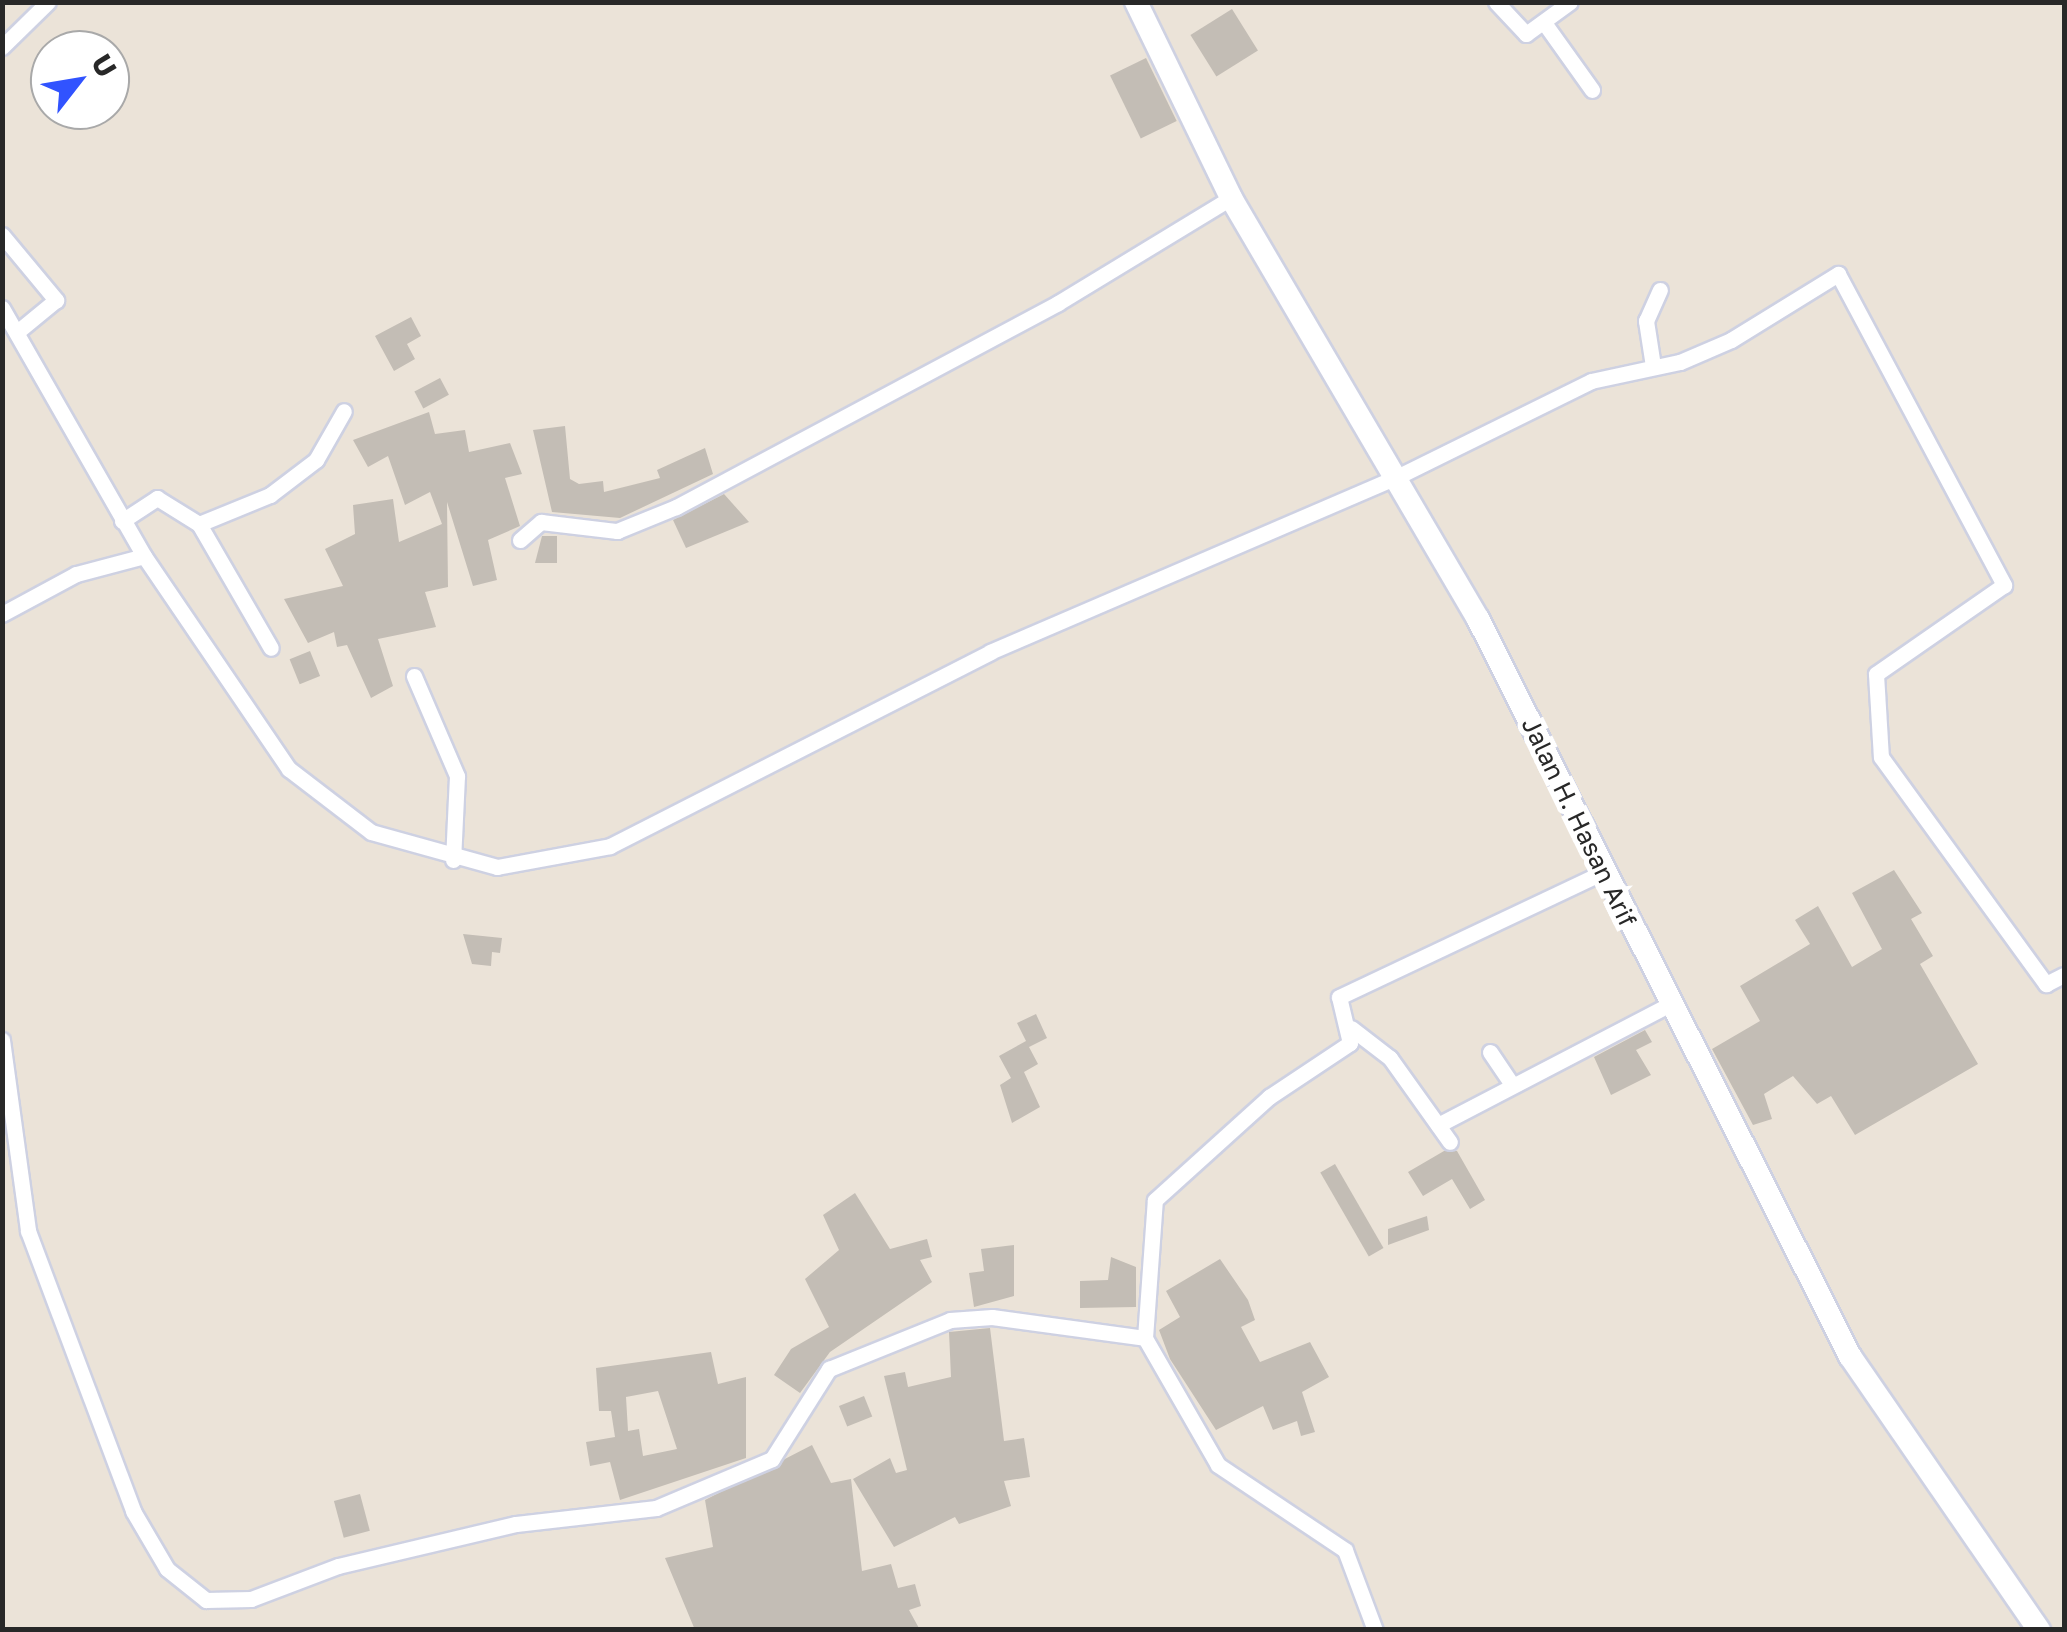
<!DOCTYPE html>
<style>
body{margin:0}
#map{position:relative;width:2067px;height:1632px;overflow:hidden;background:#ebe3d8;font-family:"Golos Text",sans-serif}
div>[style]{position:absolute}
.building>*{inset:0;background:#c3bdb5;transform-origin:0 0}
.roads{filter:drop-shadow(2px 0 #ced1e2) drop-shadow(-2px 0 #ced1e2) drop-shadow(0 2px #ced1e2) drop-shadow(0 -2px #ced1e2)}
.minor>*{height:15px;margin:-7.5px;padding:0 7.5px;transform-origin:7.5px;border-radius:7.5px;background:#fff}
.secondary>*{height:22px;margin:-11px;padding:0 11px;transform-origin:11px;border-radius:11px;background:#fff}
span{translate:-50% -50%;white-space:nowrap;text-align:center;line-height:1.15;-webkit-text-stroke:10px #fff;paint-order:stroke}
.street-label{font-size:25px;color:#282828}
.frame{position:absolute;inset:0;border:5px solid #282828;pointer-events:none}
.north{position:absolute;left:30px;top:30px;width:100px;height:100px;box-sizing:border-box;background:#fff;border:2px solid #a9a9a9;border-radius:50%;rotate:59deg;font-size:28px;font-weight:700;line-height:40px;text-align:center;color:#282828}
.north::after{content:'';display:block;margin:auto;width:35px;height:45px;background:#3153ff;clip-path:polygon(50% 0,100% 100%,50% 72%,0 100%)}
</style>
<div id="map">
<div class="building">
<i style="left:1232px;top:9px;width:49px;height:49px;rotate:58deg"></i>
<i style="left:1146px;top:58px;width:70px;height:40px;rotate:64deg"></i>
<i style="clip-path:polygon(411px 317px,421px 336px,407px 344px,415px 359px,394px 371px,375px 336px)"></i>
<i style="left:440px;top:378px;width:19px;height:29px;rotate:62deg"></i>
<i style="clip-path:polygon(429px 412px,435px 434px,465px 430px,469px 452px,510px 443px,522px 474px,505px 478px,520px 526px,488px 540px,497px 580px,473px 586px,447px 502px,448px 587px,425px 592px,436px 627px,378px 639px,393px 686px,371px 698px,347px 645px,337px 647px,334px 632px,308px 643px,284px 599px,343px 586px,325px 549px,355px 534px,353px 505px,393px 499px,399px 542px,442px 524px,430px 492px,405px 505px,388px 456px,368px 467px,353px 440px)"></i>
<i style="clip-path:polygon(565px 426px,570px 479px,579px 484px,603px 481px,604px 492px,660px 478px,657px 470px,705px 448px,713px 474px,620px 518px,552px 512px,533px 430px)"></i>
<i style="clip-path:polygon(724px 494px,749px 522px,686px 548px,673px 520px)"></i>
<i style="clip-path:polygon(542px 536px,557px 536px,557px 563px,535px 563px)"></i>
<i style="left:310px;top:651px;width:27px;height:22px;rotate:68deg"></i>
<i style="clip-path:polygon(1894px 870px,1922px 913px,1911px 919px,1933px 956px,1920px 964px,1978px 1064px,1855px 1135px,1831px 1096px,1817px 1104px,1793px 1076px,1764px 1094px,1772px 1119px,1753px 1125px,1712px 1049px,1760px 1021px,1740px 986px,1810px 944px,1795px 920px,1818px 906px,1852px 967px,1882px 949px,1852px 893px)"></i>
<i style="clip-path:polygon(463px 934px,502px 938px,500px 953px,492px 952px,491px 966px,472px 964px)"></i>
<i style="clip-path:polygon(1036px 1014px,1047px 1038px,1029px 1047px,1038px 1064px,1024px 1072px,1040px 1107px,1012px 1123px,1000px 1085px,1011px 1078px,999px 1056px,1026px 1041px,1017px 1023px)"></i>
<i style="clip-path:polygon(1645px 1030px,1652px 1042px,1636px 1050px,1651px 1075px,1611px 1095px,1594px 1057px)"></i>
<i style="clip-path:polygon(1444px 1151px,1457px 1151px,1485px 1200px,1470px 1209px,1452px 1179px,1423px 1196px,1408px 1172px)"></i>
<i style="left:1335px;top:1164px;width:97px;height:17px;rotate:60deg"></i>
<i style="clip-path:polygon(855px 1193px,890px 1249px,927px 1239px,932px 1257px,920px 1260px,932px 1282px,830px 1352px,800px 1393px,774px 1375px,791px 1349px,829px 1327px,805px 1279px,839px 1250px,823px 1215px)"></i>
<i style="clip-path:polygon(1427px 1216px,1429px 1230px,1388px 1245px,1388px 1229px)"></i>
<i style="clip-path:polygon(1014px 1245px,1014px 1296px,974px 1307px,969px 1273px,984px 1271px,981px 1249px)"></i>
<i style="clip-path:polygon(1111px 1257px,1136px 1267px,1136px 1307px,1080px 1308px,1080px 1281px,1108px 1280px)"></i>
<i style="clip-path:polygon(1220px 1259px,1248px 1300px,1255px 1320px,1241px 1327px,1260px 1362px,1310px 1342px,1329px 1377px,1302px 1392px,1315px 1432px,1301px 1436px,1297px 1421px,1273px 1430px,1263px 1406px,1216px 1430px,1170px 1359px,1159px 1330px,1180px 1317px,1166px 1291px)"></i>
<i style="clip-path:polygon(990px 1328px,1004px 1441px,1024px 1438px,1030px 1477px,1004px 1481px,1011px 1506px,959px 1524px,955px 1517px,894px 1547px,853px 1479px,890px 1458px,896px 1473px,907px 1470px,884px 1376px,905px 1372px,908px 1387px,951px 1377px,949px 1332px)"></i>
<i style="clip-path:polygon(evenodd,711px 1352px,718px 1384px,746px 1377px,746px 1458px,620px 1500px,610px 1462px,590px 1466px,586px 1442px,615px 1437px,611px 1411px,599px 1411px,596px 1368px,711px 1352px,658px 1391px,677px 1449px,643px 1456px,639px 1429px,628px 1431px,626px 1397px,658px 1391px)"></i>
<i style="left:864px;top:1396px;width:22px;height:27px;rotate:68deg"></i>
<i style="clip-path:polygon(812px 1445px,831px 1483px,851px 1479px,862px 1571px,891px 1564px,898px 1588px,915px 1584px,921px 1606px,909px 1610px,920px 1630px,695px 1630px,665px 1558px,713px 1547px,705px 1500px)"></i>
<i style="left:360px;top:1494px;width:38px;height:27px;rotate:75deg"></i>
</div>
<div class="roads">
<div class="minor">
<i style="left:1496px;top:2px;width:44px;rotate:46.8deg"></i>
<i style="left:1526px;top:34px;width:54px;rotate:-36deg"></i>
<i style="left:1545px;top:24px;width:81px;rotate:54.5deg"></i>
<i style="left:2px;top:47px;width:64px;rotate:-44.4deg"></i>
<i style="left:2px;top:235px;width:85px;rotate:50.3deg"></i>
<i style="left:56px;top:300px;width:50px;rotate:140.6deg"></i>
<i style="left:2px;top:308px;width:286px;rotate:60.2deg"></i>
<i style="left:144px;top:556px;width:258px;rotate:55.8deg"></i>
<i style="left:289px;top:769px;width:103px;rotate:37.5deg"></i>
<i style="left:371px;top:832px;width:131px;rotate:15.5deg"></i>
<i style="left:497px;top:867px;width:115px;rotate:-10.5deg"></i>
<i style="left:610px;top:846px;width:427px;rotate:-27deg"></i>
<i style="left:990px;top:652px;width:443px;rotate:-23.3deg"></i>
<i style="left:1397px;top:477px;width:216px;rotate:-26.3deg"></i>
<i style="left:1591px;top:381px;width:91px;rotate:-12.1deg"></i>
<i style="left:1680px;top:362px;width:56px;rotate:-23.3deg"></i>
<i style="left:1731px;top:340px;width:126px;rotate:-31.7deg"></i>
<i style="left:1838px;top:274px;width:353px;rotate:61.9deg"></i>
<i style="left:2004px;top:585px;width:156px;rotate:145.2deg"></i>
<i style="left:1876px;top:674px;width:83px;rotate:86.6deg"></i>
<i style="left:1881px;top:757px;width:281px;rotate:54deg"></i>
<i style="left:2046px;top:984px;width:20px;rotate:-27deg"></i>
<i style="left:1653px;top:366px;width:46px;rotate:-98.8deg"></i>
<i style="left:1646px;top:321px;width:34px;rotate:-66deg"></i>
<i style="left:122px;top:521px;width:42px;rotate:-33.3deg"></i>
<i style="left:157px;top:498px;width:49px;rotate:31.8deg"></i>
<i style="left:199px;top:524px;width:77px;rotate:-22.2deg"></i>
<i style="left:270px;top:495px;width:58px;rotate:-37.3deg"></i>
<i style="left:316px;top:460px;width:56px;rotate:-60.3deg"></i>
<i style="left:199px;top:524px;width:143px;rotate:59.9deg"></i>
<i style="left:520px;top:540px;width:28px;rotate:-41deg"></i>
<i style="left:541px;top:522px;width:77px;rotate:6.8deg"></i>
<i style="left:617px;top:531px;width:64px;rotate:-22.1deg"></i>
<i style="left:676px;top:507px;width:433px;rotate:-28.1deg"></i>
<i style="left:1058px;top:303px;width:202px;rotate:-31.3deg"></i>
<i style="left:2px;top:614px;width:84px;rotate:-28.4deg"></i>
<i style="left:76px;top:574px;width:70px;rotate:-14.8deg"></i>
<i style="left:414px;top:676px;width:109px;rotate:66.7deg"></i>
<i style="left:457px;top:776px;width:84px;rotate:92.7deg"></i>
<i style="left:1351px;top:1028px;width:49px;rotate:37.6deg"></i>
<i style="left:1390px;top:1058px;width:103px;rotate:54.5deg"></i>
<i style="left:2px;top:1040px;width:193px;rotate:82.2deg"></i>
<i style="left:28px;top:1231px;width:299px;rotate:69.4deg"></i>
<i style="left:133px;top:1511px;width:67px;rotate:59.6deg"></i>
<i style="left:167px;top:1569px;width:50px;rotate:38.5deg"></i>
<i style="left:206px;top:1600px;width:45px;rotate:-1.3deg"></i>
<i style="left:251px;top:1599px;width:93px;rotate:-20.8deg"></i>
<i style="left:338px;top:1566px;width:183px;rotate:-13.3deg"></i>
<i style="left:516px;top:1524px;width:141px;rotate:-6.5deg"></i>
<i style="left:656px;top:1508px;width:126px;rotate:-22.9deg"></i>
<i style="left:772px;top:1459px;width:107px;rotate:-57.7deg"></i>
<i style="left:829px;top:1369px;width:131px;rotate:-22deg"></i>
<i style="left:950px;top:1320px;width:42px;rotate:-4.1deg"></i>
<i style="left:992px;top:1317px;width:154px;rotate:7.8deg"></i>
<i style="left:1490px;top:1052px;width:40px;rotate:56deg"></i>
<i style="left:1438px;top:1125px;width:260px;rotate:-27.5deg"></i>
<i style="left:1375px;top:1630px;width:85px;rotate:-110.6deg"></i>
<i style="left:1345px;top:1550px;width:153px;rotate:-146.2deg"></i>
<i style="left:1218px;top:1465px;width:146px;rotate:-119.9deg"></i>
<i style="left:1145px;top:1338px;width:138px;rotate:-85.9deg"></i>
<i style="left:1155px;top:1200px;width:154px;rotate:-42.1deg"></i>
<i style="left:1269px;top:1097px;width:97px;rotate:-33.7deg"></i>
<i style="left:1350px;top:1043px;width:47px;rotate:-103.4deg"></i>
<i style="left:1339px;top:997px;width:295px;rotate:-25.3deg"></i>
</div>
<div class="secondary">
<i style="left:1136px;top:2px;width:218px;rotate:64.1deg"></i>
<i style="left:1231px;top:198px;width:488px;rotate:59.6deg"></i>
<i style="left:1478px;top:619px;width:826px;rotate:63.22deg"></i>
<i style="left:1850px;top:1356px;width:333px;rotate:55.4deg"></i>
</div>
</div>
<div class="street-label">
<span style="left:1579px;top:822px;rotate:64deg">Jalan H. Hasan Arif</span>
</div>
<div class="frame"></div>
<div class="north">U</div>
</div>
